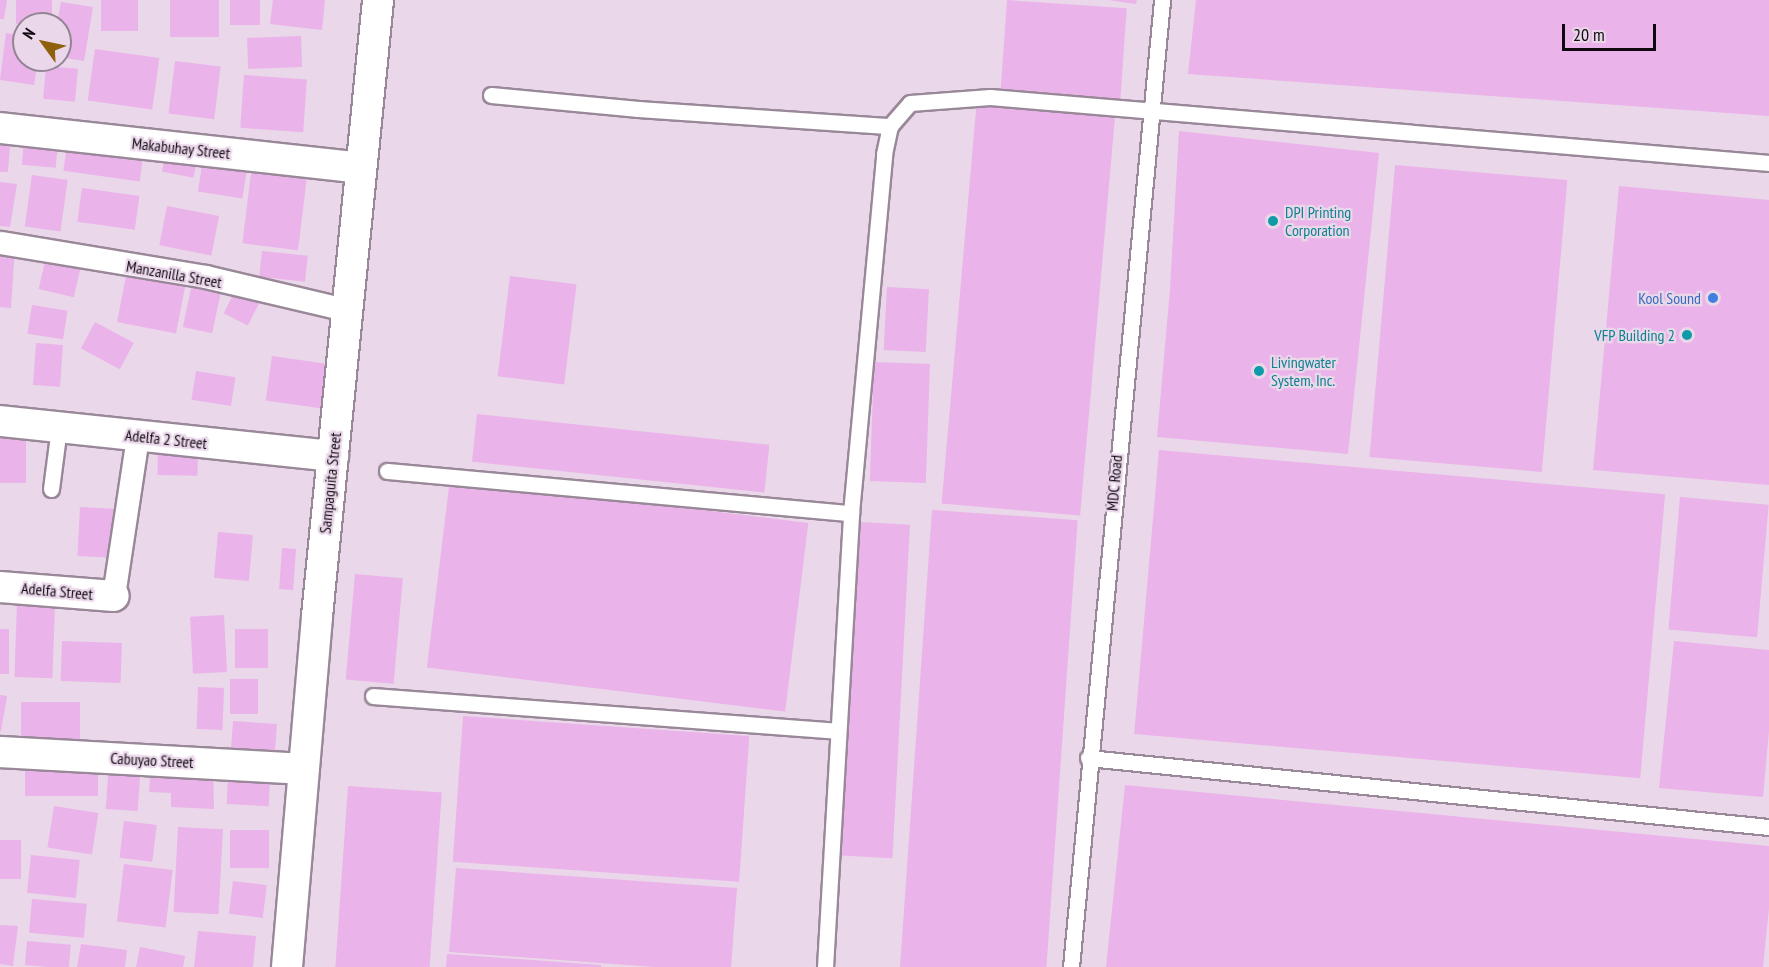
<!DOCTYPE html>
<style>
body{margin:0}
#map{position:relative;width:1769px;height:967px;overflow:hidden;background:#ead7ea;font-family:"PT Sans Narrow",sans-serif}
div>[style]{position:absolute}
.building>*{inset:0;background:#eab3e9;transform-origin:0 0}
.roads{filter:drop-shadow(2px 0 #998898) drop-shadow(-2px 0 #998898) drop-shadow(0 2px #998898) drop-shadow(0 -2px #998898)}
.service>*{height:15px;margin:-7.5px;padding:0 7.5px;transform-origin:7.5px;border-radius:7.5px;background:#fff}
.pedestrian>*{height:22px;margin:-11px;padding:0 11px;transform-origin:11px;border-radius:11px;background:#fff}
.minor>*{height:30px;margin:-15px;padding:0 15px;transform-origin:15px;border-radius:15px;background:#fff}
.dots>*{width:16px;height:16px;translate:-50% -50%;box-sizing:border-box;border:3px solid #ead7ea;border-radius:50%}
span{translate:-50% -50%;white-space:nowrap;text-align:center;line-height:1.15;-webkit-text-stroke:4.5px #ead7ea;paint-order:stroke}
.street-label{font-size:16px;color:#100a10}
.culture-label{font-size:16px;color:#0d838f}
.left{translate:0 -50%;text-align:left}
.right{translate:-100% -50%;text-align:right}
.shop-label{font-size:16px;color:#366cbe}
.north{position:absolute;left:12px;top:12px;width:60px;height:60px;box-sizing:border-box;background:#ead7ea;border:2px solid #938593;border-radius:50%;rotate:303deg;font-size:16px;font-weight:700;line-height:24px;text-align:center;color:#100a10}
.north::after{content:'';display:block;margin:auto;width:21px;height:27px;background:#90610c;clip-path:polygon(50% 0,100% 100%,50% 72%,0 100%)}
.scale{position:absolute;left:1562px;top:24px;width:94px;height:27px;box-sizing:border-box;border:3px solid #100a10;border-top:0;padding-left:8px;font-size:18px;line-height:21px;white-space:nowrap;color:#100a10;-webkit-text-stroke:4px #ead7ea;paint-order:stroke}
</style>
<div id="map">
<div class="building">
<i style="clip-path:polygon(0 0,7px 0,4px 19px,0 19px)"></i>
<i style="left:16px;top:0;width:36px;height:24px"></i>
<i style="left:101px;top:0;width:37px;height:31px"></i>
<i style="left:170px;top:0;width:49px;height:37px"></i>
<i style="left:230px;top:0;width:30px;height:25px"></i>
<i style="clip-path:polygon(273px 0,325px 0,322px 30px,270px 24px)"></i>
<i style="left:1007px;top:0;width:120px;height:96px;rotate:4deg"></i>
<i style="clip-path:polygon(1108px 0,1137px 0,1136px 4px)"></i>
<i style="clip-path:polygon(1196px 0,1769px 0,1769px 116px,1188px 74px)"></i>
<i style="clip-path:polygon(61px 2px,93px 7px,84px 61px,60px 57px,57px 24px)"></i>
<i style="clip-path:polygon(6px 33px,24px 36px,24px 60px,38px 60px,34px 85px,0 80px)"></i>
<i style="left:301px;top:36px;width:31px;height:54px;rotate:88deg"></i>
<i style="left:95px;top:49px;width:65px;height:52px;rotate:8deg"></i>
<i style="left:175px;top:61px;width:46px;height:53px;rotate:7deg"></i>
<i style="left:46px;top:66px;width:32px;height:33px;rotate:5deg"></i>
<i style="left:244px;top:75px;width:63px;height:53px;rotate:4deg"></i>
<i style="left:977px;top:99px;width:139px;height:406px;rotate:5deg"></i>
<i style="left:25px;top:129px;width:34px;height:36px;rotate:5deg"></i>
<i style="clip-path:polygon(0 131px,11px 131px,8px 172px,0 172px)"></i>
<i style="clip-path:polygon(1179px 131px,1379px 153px,1348px 454px,1157px 437px,1170px 289px)"></i>
<i style="left:68px;top:138px;width:77px;height:33px;rotate:8deg"></i>
<i style="left:167px;top:146px;width:32px;height:26px;rotate:11deg"></i>
<i style="left:204px;top:153px;width:45px;height:39px;rotate:9deg"></i>
<i style="left:253px;top:157px;width:56px;height:87px;rotate:7deg"></i>
<i style="left:1395px;top:165px;width:173px;height:293px;rotate:5deg"></i>
<i style="left:32px;top:175px;width:36px;height:52px;rotate:8deg"></i>
<i style="clip-path:polygon(0 182px,17px 184px,10px 227px,0 226px)"></i>
<i style="clip-path:polygon(1619px 186px,1769px 200px,1769px 485px,1593px 470px)"></i>
<i style="left:82px;top:188px;width:58px;height:34px;rotate:8deg"></i>
<i style="left:167px;top:206px;width:53px;height:40px;rotate:11deg"></i>
<i style="clip-path:polygon(0 247px,15px 248px,11px 308px,0 307px)"></i>
<i style="left:262px;top:251px;width:46px;height:26px;rotate:6deg"></i>
<i style="left:47px;top:253px;width:36px;height:37px;rotate:13deg"></i>
<i style="left:127px;top:271px;width:60px;height:52px;rotate:11deg"></i>
<i style="left:510px;top:276px;width:67px;height:101px;rotate:7deg"></i>
<i style="left:193px;top:279px;width:30px;height:49px;rotate:12deg"></i>
<i style="left:887px;top:287px;width:42px;height:63px;rotate:3deg"></i>
<i style="left:235px;top:291px;width:27px;height:25px;rotate:27deg"></i>
<i style="left:32px;top:305px;width:36px;height:29px;rotate:9deg"></i>
<i style="left:95px;top:322px;width:44px;height:30px;rotate:28deg"></i>
<i style="left:36px;top:343px;width:27px;height:42px;rotate:4deg"></i>
<i style="left:272px;top:356px;width:62px;height:45px;rotate:8deg"></i>
<i style="left:874px;top:362px;width:56px;height:119px;rotate:2deg"></i>
<i style="left:196px;top:371px;width:40px;height:29px;rotate:9deg"></i>
<i style="left:477px;top:414px;width:294px;height:48px;rotate:6deg"></i>
<i style="left:0;top:424px;width:26px;height:59px"></i>
<i style="left:158px;top:445px;width:40px;height:30px;rotate:1deg"></i>
<i style="left:1159px;top:450px;width:508px;height:285px;rotate:5deg"></i>
<i style="left:450px;top:479px;width:361px;height:190px;rotate:7deg"></i>
<i style="left:1680px;top:497px;width:89px;height:133px;rotate:5deg"></i>
<i style="left:80px;top:507px;width:37px;height:49px;rotate:3deg"></i>
<i style="left:932px;top:510px;width:146px;height:459px;rotate:4deg"></i>
<i style="left:859px;top:522px;width:51px;height:334px;rotate:3deg"></i>
<i style="left:218px;top:532px;width:35px;height:46px;rotate:5deg"></i>
<i style="left:282px;top:548px;width:14px;height:41px;rotate:4deg"></i>
<i style="left:355px;top:574px;width:48px;height:106px;rotate:5deg"></i>
<i style="left:17px;top:603px;width:38px;height:74px;rotate:2deg"></i>
<i style="left:224px;top:615px;width:57px;height:34px;rotate:87deg"></i>
<i style="left:0;top:629px;width:9px;height:45px"></i>
<i style="left:235px;top:629px;width:33px;height:39px"></i>
<i style="left:62px;top:641px;width:60px;height:40px;rotate:2deg"></i>
<i style="clip-path:polygon(1674px 641px,1769px 650px,1769px 731px,1763px 797px,1659px 788px)"></i>
<i style="left:230px;top:679px;width:28px;height:35px"></i>
<i style="left:198px;top:687px;width:26px;height:42px;rotate:2deg"></i>
<i style="clip-path:polygon(0 695px,7px 696px,1px 731px,0 731px)"></i>
<i style="left:21px;top:702px;width:59px;height:43px"></i>
<i style="left:463px;top:716px;width:287px;height:146px;rotate:4deg"></i>
<i style="left:233px;top:721px;width:44px;height:29px;rotate:4deg"></i>
<i style="left:98px;top:758px;width:38px;height:73px;rotate:90deg"></i>
<i style="left:109px;top:762px;width:32px;height:47px;rotate:4deg"></i>
<i style="clip-path:polygon(151px 765px,213px 769px,214px 809px,171px 807px,171px 793px,149px 792px)"></i>
<i style="left:228px;top:779px;width:42px;height:25px;rotate:3deg"></i>
<i style="clip-path:polygon(1125px 785px,1769px 846px,1769px 908px,1763px 967px,1106px 967px)"></i>
<i style="left:348px;top:786px;width:94px;height:182px;rotate:4deg"></i>
<i style="left:54px;top:806px;width:45px;height:42px;rotate:9deg"></i>
<i style="left:124px;top:821px;width:33px;height:37px;rotate:7deg"></i>
<i style="left:178px;top:827px;width:45px;height:85px;rotate:3deg"></i>
<i style="left:230px;top:830px;width:39px;height:38px"></i>
<i style="left:0;top:840px;width:21px;height:39px"></i>
<i style="left:31px;top:855px;width:49px;height:38px;rotate:6deg"></i>
<i style="left:124px;top:864px;width:49px;height:58px;rotate:7deg"></i>
<i style="clip-path:polygon(456px 868px,737px 888px,731px 967px,655px 967px,449px 952px)"></i>
<i style="left:233px;top:881px;width:34px;height:33px;rotate:7deg"></i>
<i style="left:32px;top:899px;width:55px;height:34px;rotate:5deg"></i>
<i style="clip-path:polygon(0 925px,18px 926px,13px 966px,0 964px)"></i>
<i style="clip-path:polygon(198px 931px,256px 936px,253px 967px,194px 967px)"></i>
<i style="left:27px;top:941px;width:44px;height:24px;rotate:5deg"></i>
<i style="clip-path:polygon(81px 944px,127px 950px,125px 967px,77px 967px)"></i>
<i style="clip-path:polygon(140px 947px,185px 956px,183px 967px,136px 967px)"></i>
<i style="clip-path:polygon(447px 954px,601px 965px,601px 967px,446px 967px)"></i>
</div>
<div class="roads">
<div class="service">
<i style="left:491px;top:95px;width:148px;rotate:5.4deg"></i>
<i style="left:638px;top:109px;width:253px;rotate:3.9deg"></i>
<i style="left:387px;top:471px;width:466px;rotate:5.2deg"></i>
<i style="left:51px;top:489px;width:63px;rotate:-82.6deg"></i>
<i style="left:373px;top:696px;width:464px;rotate:4.3deg"></i>
<i style="left:1088px;top:758px;width:684px;rotate:5.79deg"></i>
<i style="left:825px;top:967px;width:455px;rotate:-86.7deg"></i>
<i style="left:851px;top:513px;width:361px;rotate:-84.7deg"></i>
<i style="left:884px;top:154px;width:29px;rotate:-78deg"></i>
<i style="left:890px;top:126px;width:30px;rotate:-49deg"></i>
<i style="left:910px;top:103px;width:80px;rotate:-4.3deg"></i>
<i style="left:990px;top:97px;width:782px;rotate:4.84deg"></i>
<i style="left:1071px;top:967px;width:971px;rotate:-84.62deg"></i>
</div>
<div class="pedestrian">
<i style="left:1px;top:243px;width:208px;rotate:9.4deg"></i>
<i style="left:206px;top:277px;width:144px;rotate:13.3deg"></i>
<i style="left:114px;top:596px;width:161px;rotate:-81.4deg"></i>
</div>
<div class="minor">
<i style="left:0;top:128px;width:363px;rotate:6.3deg"></i>
<i style="left:0;top:421px;width:335px;rotate:6deg"></i>
<i style="left:0;top:587px;width:114px;rotate:4.5deg"></i>
<i style="left:0;top:752px;width:304px;rotate:3.2deg"></i>
<i style="left:287px;top:967px;width:352px;rotate:-85.1deg"></i>
<i style="left:317px;top:616px;width:619px;rotate:-84.34deg"></i>
</div>
</div>
<div class="dots">
<i style="left:1273px;top:221px;background:#0f9aa8"></i>
<i style="left:1713px;top:298px;background:#3f7fe0"></i>
<i style="left:1687px;top:335px;background:#0f9aa8"></i>
<i style="left:1259px;top:371px;background:#0f9aa8"></i>
</div>
<div class="street-label">
<span style="left:181px;top:148px;rotate:6deg">Makabuhay Street</span>
<span style="left:174px;top:274px;rotate:10deg">Manzanilla Street</span>
<span style="left:166px;top:439px;rotate:6deg">Adelfa 2 Street</span>
<span style="left:330px;top:483px;rotate:-84deg">Sampaguita Street</span>
<span style="left:1114px;top:483px;rotate:-85deg">MDC Road</span>
<span style="left:57px;top:591px;rotate:5deg">Adelfa Street</span>
<span style="left:152px;top:760px;rotate:3deg">Cabuyao Street</span>
</div>
<div class="culture-label">
<span class="left" style="left:1285px;top:221px">DPI Printing<br>Corporation</span>
<span class="right" style="left:1675px;top:335px">VFP Building 2</span>
<span class="left" style="left:1271px;top:371px">Livingwater<br>System, Inc.</span>
</div>
<div class="shop-label">
<span class="right" style="left:1701px;top:298px">Kool Sound</span>
</div>
<div class="north">N</div>
<div class="scale">20 m</div>
</div>
